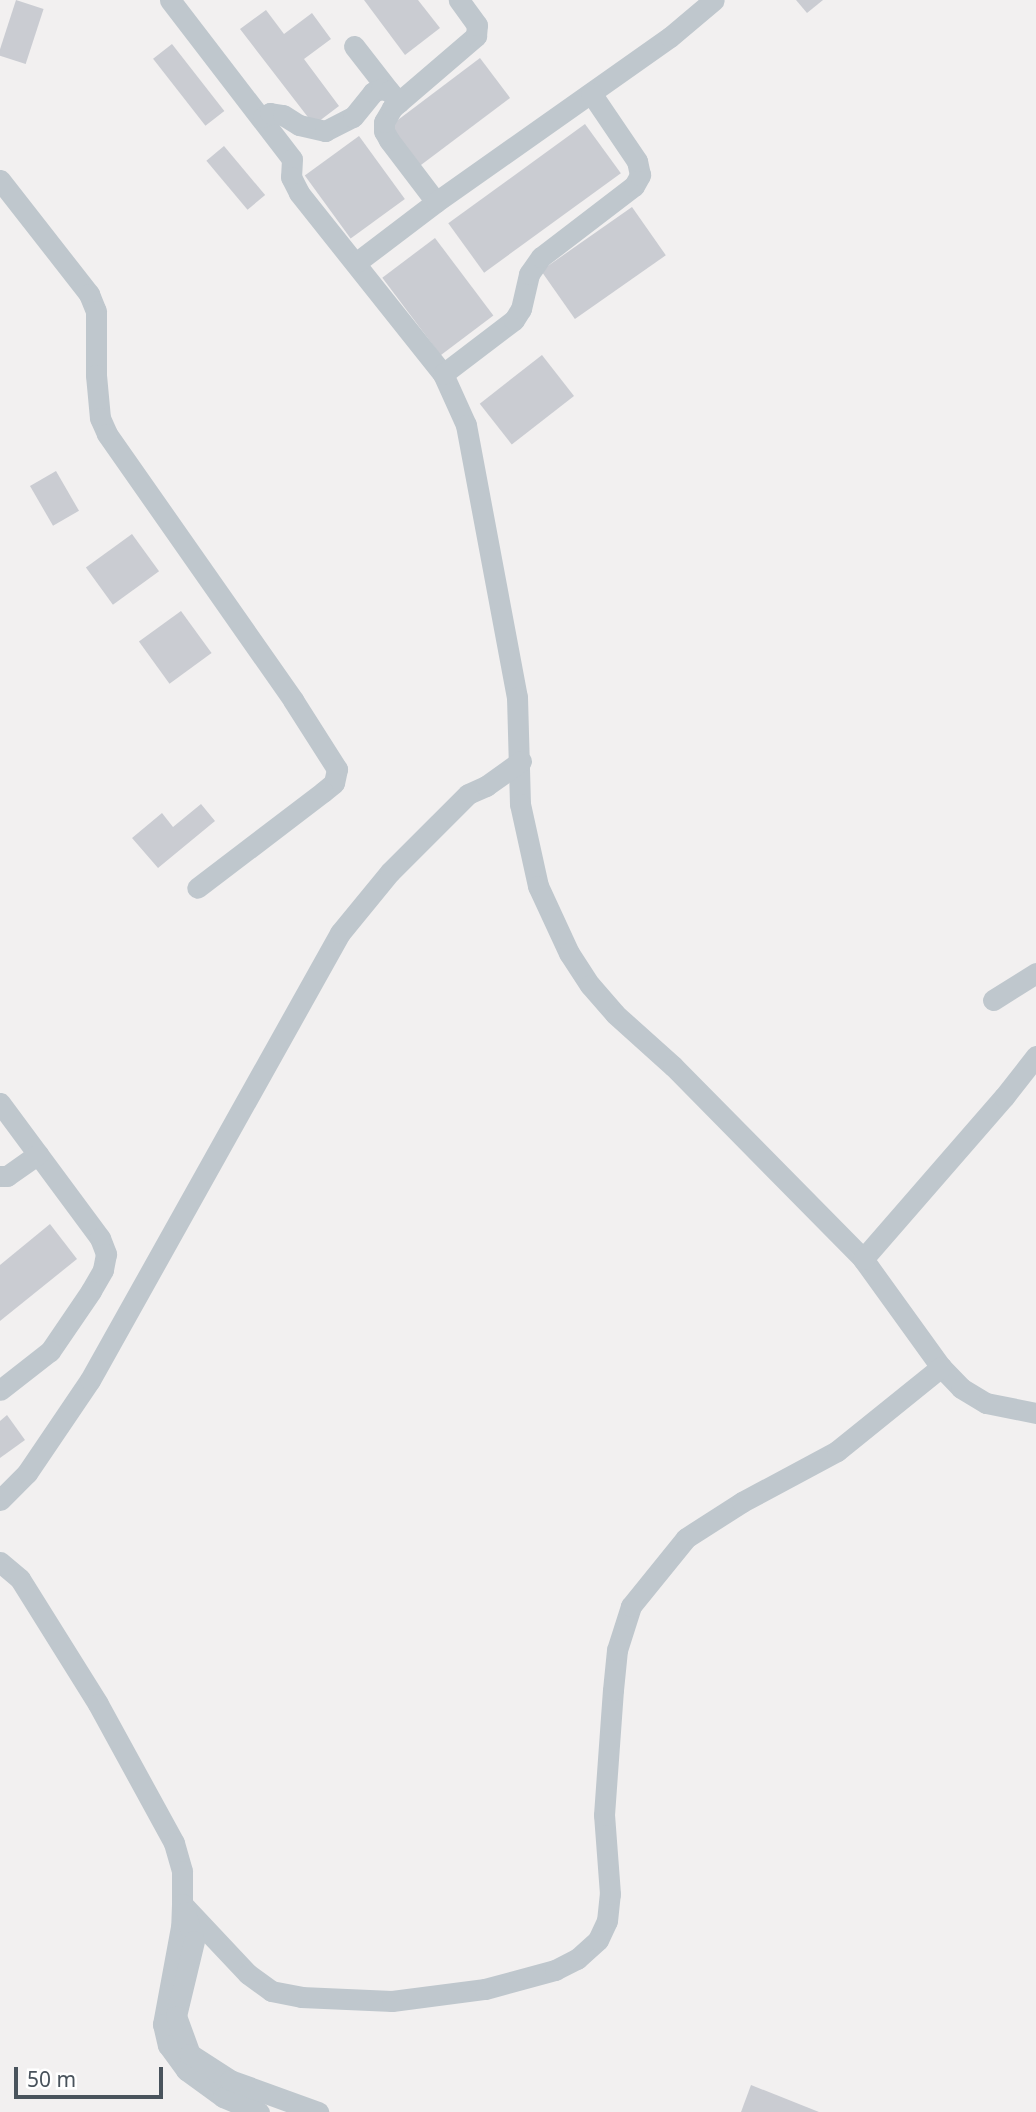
<!DOCTYPE html>
<style>
body{margin:0}
#map{position:relative;width:1036px;height:2112px;overflow:hidden;background:#f2f0f0;font-family:"Noto Sans",sans-serif}
div>[style]{position:absolute}
.building>*{inset:0;background:#caccd2;transform-origin:0 0}
.minor>*{height:21px;margin:-10.5px;padding:0 10.5px;transform-origin:10.5px;border-radius:10.5px;background:#bfc7cd}
span{translate:-50% -50%;white-space:nowrap;text-align:center;line-height:1.15;-webkit-text-stroke:6px #fff;paint-order:stroke}
.scale{position:absolute;left:14px;top:2067px;width:149px;height:32px;box-sizing:border-box;border:4px solid #49535c;border-top:0;padding-left:9px;font-size:21px;line-height:24px;white-space:nowrap;color:#49535c;-webkit-text-stroke:5px #fff;paint-order:stroke}
</style>
<div id="map">
<div class="building">
<i style="left:16px;top:0;width:29px;height:58px;rotate:18deg"></i>
<i style="clip-path:polygon(364px 0,418px 0,440px 28px,405px 55px)"></i>
<i style="clip-path:polygon(796px 0,823px 0,807px 13px)"></i>
<i style="clip-path:polygon(266px 10px,284px 34px,312px 13px,331px 39px,304px 59px,339px 106px,314px 125px,240px 29px)"></i>
<i style="left:172px;top:44px;width:85px;height:24px;rotate:52deg"></i>
<i style="left:480px;top:58px;width:50px;height:117px;rotate:53deg"></i>
<i style="left:585px;top:124px;width:61px;height:169px;rotate:54deg"></i>
<i style="left:359px;top:136px;width:78px;height:67px;rotate:54deg"></i>
<i style="left:224px;top:146px;width:64px;height:23px;rotate:50deg"></i>
<i style="left:632px;top:207px;width:59px;height:111px;rotate:55deg"></i>
<i style="left:435px;top:238px;width:97px;height:66px;rotate:53deg"></i>
<i style="left:542px;top:355px;width:52px;height:79px;rotate:52deg"></i>
<i style="left:56px;top:471px;width:46px;height:30px;rotate:60deg"></i>
<i style="left:132px;top:534px;width:46px;height:57px;rotate:54deg"></i>
<i style="left:181px;top:611px;width:52px;height:52px;rotate:54deg"></i>
<i style="clip-path:polygon(201px 804px,215px 821px,158px 868px,132px 838px,162px 813px,173px 827px)"></i>
<i style="clip-path:polygon(50px 1224px,77px 1259px,0 1321px,0 1265px)"></i>
<i style="clip-path:polygon(7px 1415px,25px 1440px,0 1458px,0 1421px)"></i>
<i style="clip-path:polygon(751px 2085px,819px 2112px,741px 2112px)"></i>
</div>
<div class="minor">
<i style="left:170px;top:0;width:200px;rotate:52.5deg"></i>
<i style="left:292px;top:159px;width:18px;rotate:93deg"></i>
<i style="left:291px;top:177px;width:18px;rotate:63deg"></i>
<i style="left:299px;top:193px;width:231px;rotate:51.5deg"></i>
<i style="left:443px;top:374px;width:56px;rotate:65.7deg"></i>
<i style="left:466px;top:425px;width:277px;rotate:79.4deg"></i>
<i style="left:517px;top:697px;width:107px;rotate:88.4deg"></i>
<i style="left:520px;top:804px;width:84px;rotate:77.6deg"></i>
<i style="left:538px;top:886px;width:74px;rotate:65.2deg"></i>
<i style="left:569px;top:953px;width:38px;rotate:57deg"></i>
<i style="left:590px;top:985px;width:38px;rotate:49deg"></i>
<i style="left:615px;top:1014px;width:78px;rotate:41.9deg"></i>
<i style="left:673px;top:1066px;width:271px;rotate:45.4deg"></i>
<i style="left:863px;top:1259px;width:133px;rotate:54.2deg"></i>
<i style="left:941px;top:1367px;width:29px;rotate:46deg"></i>
<i style="left:961px;top:1388px;width:29px;rotate:31deg"></i>
<i style="left:986px;top:1403px;width:51px;rotate:11.3deg"></i>
<i style="left:354px;top:46px;width:57px;rotate:52.1deg"></i>
<i style="left:263px;top:117px;width:8px;rotate:-30deg"></i>
<i style="left:270px;top:113px;width:13px;rotate:9deg"></i>
<i style="left:283px;top:115px;width:19px;rotate:32deg"></i>
<i style="left:299px;top:125px;width:27px;rotate:13deg"></i>
<i style="left:325px;top:131px;width:31px;rotate:-27deg"></i>
<i style="left:353px;top:117px;width:32px;rotate:-51deg"></i>
<i style="left:373px;top:92px;width:9px;rotate:-21deg"></i>
<i style="left:381px;top:89px;width:8px;rotate:14deg"></i>
<i style="left:389px;top:91px;width:15px;rotate:48deg"></i>
<i style="left:0;top:180px;width:145px;rotate:52deg"></i>
<i style="left:89px;top:294px;width:18px;rotate:68deg"></i>
<i style="left:96px;top:311px;width:64px;rotate:90deg"></i>
<i style="left:96px;top:375px;width:43px;rotate:84.7deg"></i>
<i style="left:100px;top:418px;width:17px;rotate:66deg"></i>
<i style="left:107px;top:434px;width:325px;rotate:55deg"></i>
<i style="left:293px;top:700px;width:82px;rotate:57.5deg"></i>
<i style="left:337px;top:769px;width:14px;rotate:102deg"></i>
<i style="left:334px;top:783px;width:14px;rotate:141deg"></i>
<i style="left:323px;top:792px;width:158px;rotate:142.7deg"></i>
<i style="left:436px;top:202px;width:78px;rotate:-127.2deg"></i>
<i style="left:389px;top:140px;width:10px;rotate:-119deg"></i>
<i style="left:384px;top:131px;width:9px;rotate:-90deg"></i>
<i style="left:384px;top:122px;width:16px;rotate:-60deg"></i>
<i style="left:392px;top:108px;width:111px;rotate:-40.6deg"></i>
<i style="left:476px;top:36px;width:11px;rotate:-85deg"></i>
<i style="left:477px;top:25px;width:31px;rotate:-126deg"></i>
<i style="left:357px;top:262px;width:99px;rotate:-37.2deg"></i>
<i style="left:436px;top:202px;width:286px;rotate:-35.2deg"></i>
<i style="left:670px;top:37px;width:57px;rotate:-40.1deg"></i>
<i style="left:443px;top:374px;width:89px;rotate:-37.3deg"></i>
<i style="left:514px;top:320px;width:13px;rotate:-58deg"></i>
<i style="left:521px;top:309px;width:36px;rotate:-77deg"></i>
<i style="left:529px;top:274px;width:21px;rotate:-55deg"></i>
<i style="left:541px;top:257px;width:117px;rotate:-37.4deg"></i>
<i style="left:634px;top:186px;width:13px;rotate:-61deg"></i>
<i style="left:640px;top:175px;width:14px;rotate:-102deg"></i>
<i style="left:637px;top:161px;width:82px;rotate:-124.1deg"></i>
<i style="left:993px;top:1000px;width:51px;rotate:-32.1deg"></i>
<i style="left:0;top:1103px;width:168px;rotate:53.5deg"></i>
<i style="left:100px;top:1238px;width:17px;rotate:69deg"></i>
<i style="left:106px;top:1254px;width:16px;rotate:101deg"></i>
<i style="left:103px;top:1270px;width:24px;rotate:120deg"></i>
<i style="left:91px;top:1291px;width:73px;rotate:124.3deg"></i>
<i style="left:50px;top:1351px;width:63px;rotate:142deg"></i>
<i style="left:0;top:1176px;width:7px"></i>
<i style="left:7px;top:1176px;width:38px;rotate:-35deg"></i>
<i style="left:863px;top:1259px;width:215px;rotate:-49deg"></i>
<i style="left:1004px;top:1097px;width:52px;rotate:-52deg"></i>
<i style="left:0;top:1500px;width:38px;rotate:-45deg"></i>
<i style="left:27px;top:1473px;width:112px;rotate:-55.9deg"></i>
<i style="left:90px;top:1380px;width:512px;rotate:-60.78deg"></i>
<i style="left:340px;top:933px;width:79px;rotate:-50.7deg"></i>
<i style="left:390px;top:872px;width:110px;rotate:-45deg"></i>
<i style="left:468px;top:794px;width:20px;rotate:-24deg"></i>
<i style="left:486px;top:786px;width:43px;rotate:-35.5deg"></i>
<i style="left:0;top:1562px;width:26px;rotate:40deg"></i>
<i style="left:20px;top:1579px;width:147px;rotate:58deg"></i>
<i style="left:98px;top:1704px;width:158px;rotate:61.3deg"></i>
<i style="left:174px;top:1843px;width:29px;rotate:74deg"></i>
<i style="left:182px;top:1871px;width:33px;rotate:90deg"></i>
<i style="left:182px;top:1904px;width:23px;rotate:92deg"></i>
<i style="left:181px;top:1927px;width:99px;rotate:100.5deg"></i>
<i style="left:163px;top:2024px;width:22px;rotate:77deg"></i>
<i style="left:168px;top:2045px;width:31px;rotate:54deg"></i>
<i style="left:186px;top:2070px;width:46px;rotate:36.1deg"></i>
<i style="left:223px;top:2097px;width:39px;rotate:23deg"></i>
<i style="left:182px;top:1904px;width:96px;rotate:46.7deg"></i>
<i style="left:248px;top:1974px;width:29px;rotate:36deg"></i>
<i style="left:271px;top:1991px;width:31px;rotate:11deg"></i>
<i style="left:301px;top:1997px;width:91px;rotate:2.5deg"></i>
<i style="left:392px;top:2001px;width:94px;rotate:-7.4deg"></i>
<i style="left:485px;top:1989px;width:73px;rotate:-15.2deg"></i>
<i style="left:555px;top:1970px;width:25px;rotate:-27deg"></i>
<i style="left:577px;top:1959px;width:28px;rotate:-42deg"></i>
<i style="left:598px;top:1940px;width:21px;rotate:-65deg"></i>
<i style="left:607px;top:1921px;width:27px;rotate:-84deg"></i>
<i style="left:610px;top:1894px;width:79px;rotate:-94.3deg"></i>
<i style="left:604px;top:1815px;width:125px;rotate:-85.9deg"></i>
<i style="left:613px;top:1690px;width:40px;rotate:-84.3deg"></i>
<i style="left:617px;top:1650px;width:46px;rotate:-72.3deg"></i>
<i style="left:631px;top:1606px;width:87px;rotate:-51deg"></i>
<i style="left:686px;top:1538px;width:67px;rotate:-32.7deg"></i>
<i style="left:742px;top:1502px;width:108px;rotate:-28.2deg"></i>
<i style="left:837px;top:1451px;width:134px;rotate:-38.9deg"></i>
<i style="left:185px;top:1912px;width:30px;rotate:73deg"></i>
<i style="left:194px;top:1941px;width:77px;rotate:103.5deg"></i>
<i style="left:176px;top:2016px;width:40px;rotate:69.8deg"></i>
<i style="left:190px;top:2054px;width:48px;rotate:33deg"></i>
<i style="left:230px;top:2080px;width:94px;rotate:20deg"></i>
</div>
<div class="scale">50 m</div>
</div>
